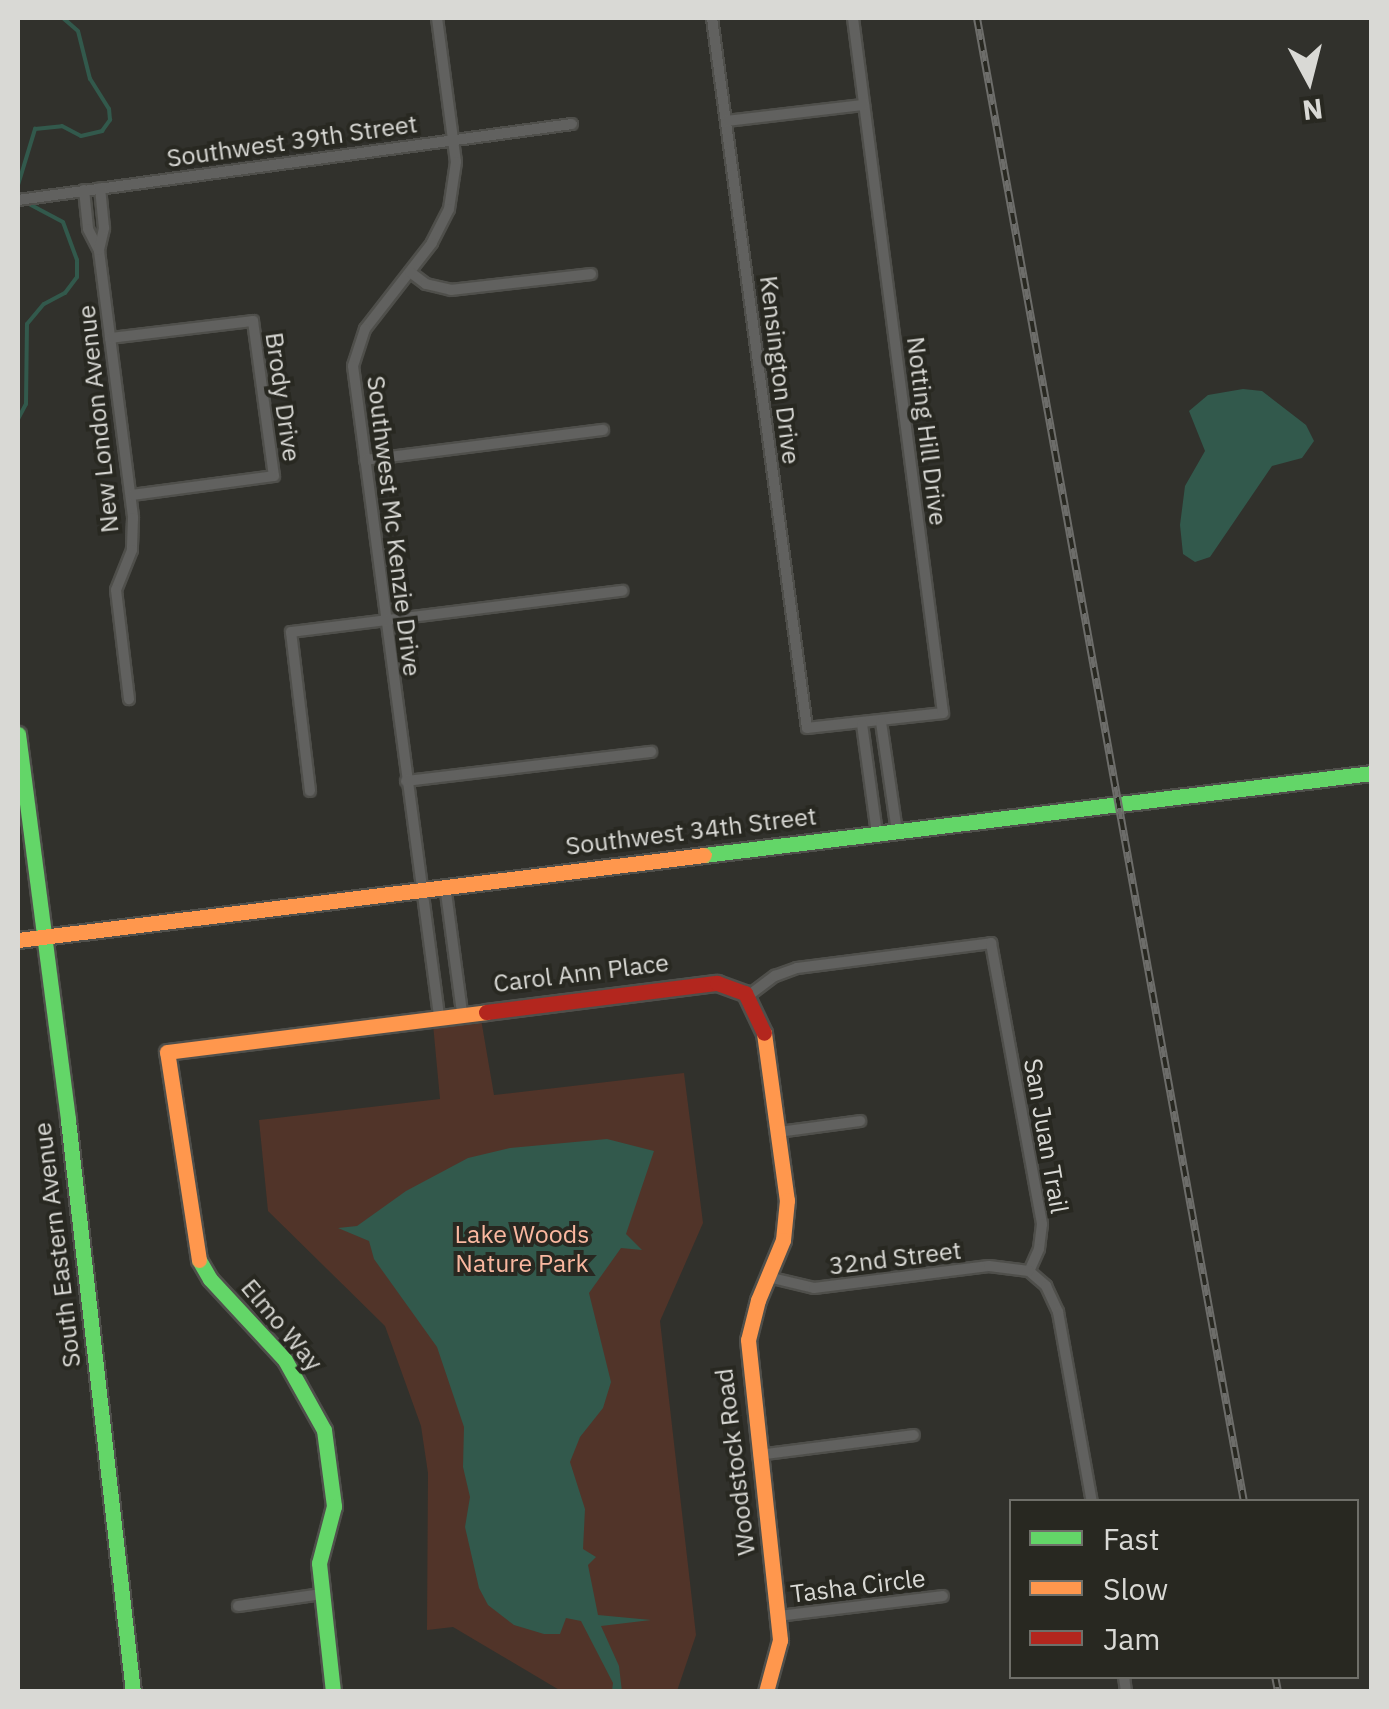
<!DOCTYPE html>
<style>
body{margin:0}
#map{position:relative;width:1389px;height:1709px;overflow:hidden;background:#31312c;font-family:"IBM Plex Sans",sans-serif}
div>[style]{position:absolute}
.green>*{inset:0;background:#513429}
.water>*{inset:0;background:#32594c}
.stream>*{height:4px;margin:-2px;padding:0 2px;transform-origin:2px;border-radius:2px;background:#32594c}
.roads{filter:drop-shadow(2px 0 #4f4f4b) drop-shadow(-2px 0 #4f4f4b) drop-shadow(0 2px #4f4f4b) drop-shadow(0 -2px #4f4f4b)}
.street>*{height:10px;margin:-5px;padding:0 5px;transform-origin:5px;border-radius:5px;background:#61615f}
.fast>*{height:15px;margin:-7.5px;padding:0 7.5px;transform-origin:7.5px;border-radius:7.5px;background:#63d668}
.slow>*{height:15px;margin:-7.5px;padding:0 7.5px;transform-origin:7.5px;border-radius:7.5px;background:#ff974d}
.jam>*{height:15px;margin:-7.5px;padding:0 7.5px;transform-origin:7.5px;border-radius:7.5px;background:#b3261e}
.rail>*{height:8px;margin-top:-4px;transform-origin:0;background:repeating-linear-gradient(90deg,#282821 0 11px,#6d6d6a 0 22px);box-sizing:border-box;border-block:2px solid #6d6d6a}
span{translate:-50% -50%;white-space:nowrap;text-align:center;line-height:1.15;-webkit-text-stroke:8px #282821;paint-order:stroke}
.street-label{font-size:25px;color:#d9d9d5}
.park-label{font-size:25px;color:#fab8a0}
.frame{position:absolute;inset:0;border:20px solid #d9d9d5;pointer-events:none}
.legend{position:absolute;left:1009px;top:1499px;width:350px;height:180px;box-sizing:border-box;background:#282821;border:2px solid #6f6f69;margin:0;padding:12px 18px;list-style:none;font-size:30px;color:#d9d9d5}
.legend li{display:flex;align-items:center;gap:20px;height:50px}
.legend b{width:50px;border:2px solid #6f6f69}
.north{position:absolute;left:1259px;top:30px;width:100px;height:100px;-webkit-text-stroke:8px #282821;paint-order:stroke;rotate:173deg;font-size:28px;font-weight:700;line-height:40px;text-align:center;color:#d9d9d5}
.north::after{content:'';display:block;margin:auto;width:35px;height:45px;background:#d9d9d5;clip-path:polygon(50% 0,100% 100%,50% 72%,0 100%)}
</style>
<div id="map">
<div class="green">
<i style="clip-path:polygon(481px 1019px,494px 1095px,684px 1073px,703px 1223px,660px 1321px,696px 1635px,677px 1691px,561px 1691px,453px 1627px,427px 1630px,428px 1473px,421px 1426px,385px 1326px,268px 1211px,259px 1120px,440px 1099px,433px 1024px)"></i>
</div>
<div class="water">
<i style="clip-path:polygon(1243px 389px,1262px 391px,1306px 425px,1314px 441px,1302px 458px,1272px 466px,1210px 557px,1195px 562px,1183px 554px,1180px 525px,1185px 486px,1205px 451px,1189px 411px,1208px 395px)"></i>
<i style="clip-path:polygon(607px 1139px,654px 1151px,626px 1234px,642px 1250px,621px 1248px,589px 1293px,611px 1382px,603px 1408px,580px 1437px,570px 1462px,585px 1509px,583px 1549px,596px 1557px,588px 1565px,598px 1615px,651px 1620px,601px 1626px,619px 1666px,622px 1692px,612px 1691px,613px 1683px,581px 1621px,566px 1618px,560px 1634px,544px 1634px,514px 1625px,488px 1605px,479px 1588px,465px 1527px,470px 1497px,463px 1467px,464px 1427px,437px 1347px,374px 1259px,369px 1241px,338px 1228px,357px 1226px,406px 1191px,468px 1158px,510px 1148px)"></i>
</div>
<div class="stream">
<i style="left:18px;top:185px;width:59px;rotate:-73.1deg"></i>
<i style="left:35px;top:129px;width:27px;rotate:-6deg"></i>
<i style="left:62px;top:126px;width:21px;rotate:28deg"></i>
<i style="left:81px;top:136px;width:22px;rotate:-13deg"></i>
<i style="left:102px;top:131px;width:14px;rotate:-54deg"></i>
<i style="left:110px;top:120px;width:11px;rotate:-95deg"></i>
<i style="left:109px;top:109px;width:36px;rotate:-122deg"></i>
<i style="left:90px;top:79px;width:49px;rotate:-104deg"></i>
<i style="left:78px;top:31px;width:20px;rotate:-139deg"></i>
<i style="left:18px;top:419px;width:17px;rotate:-62deg"></i>
<i style="left:26px;top:404px;width:80px;rotate:-89.3deg"></i>
<i style="left:27px;top:324px;width:26px;rotate:-50deg"></i>
<i style="left:44px;top:304px;width:24px;rotate:-28deg"></i>
<i style="left:65px;top:293px;width:20px;rotate:-53deg"></i>
<i style="left:77px;top:277px;width:17px;rotate:-90deg"></i>
<i style="left:77px;top:260px;width:40px;rotate:-110.2deg"></i>
<i style="left:63px;top:222px;width:40px;rotate:-152deg"></i>
</div>
<div class="roads">
<div class="street">
<i style="left:437px;top:18px;width:145px;rotate:82.5deg"></i>
<i style="left:456px;top:162px;width:48px;rotate:98.5deg"></i>
<i style="left:449px;top:209px;width:38px;rotate:117deg"></i>
<i style="left:432px;top:243px;width:109px;rotate:127.9deg"></i>
<i style="left:365px;top:329px;width:39px;rotate:108deg"></i>
<i style="left:353px;top:366px;width:656px;rotate:82.46deg"></i>
<i style="left:712px;top:18px;width:716px;rotate:82.38deg"></i>
<i style="left:807px;top:728px;width:137px;rotate:-6.3deg"></i>
<i style="left:943px;top:713px;width:701px;rotate:-97.38deg"></i>
<i style="left:727px;top:121px;width:138px;rotate:-6.7deg"></i>
<i style="left:84px;top:190px;width:39px;rotate:84deg"></i>
<i style="left:88px;top:229px;width:25px;rotate:63deg"></i>
<i style="left:99px;top:251px;width:269px;rotate:82.7deg"></i>
<i style="left:133px;top:518px;width:32px;rotate:92deg"></i>
<i style="left:132px;top:550px;width:43px;rotate:111.8deg"></i>
<i style="left:116px;top:590px;width:110px;rotate:83.2deg"></i>
<i style="left:18px;top:200px;width:559px;rotate:-7.81deg"></i>
<i style="left:99px;top:250px;width:23px;rotate:-77deg"></i>
<i style="left:104px;top:228px;width:40px;rotate:-95.7deg"></i>
<i style="left:410px;top:272px;width:20px;rotate:37deg"></i>
<i style="left:426px;top:284px;width:26px;rotate:13deg"></i>
<i style="left:451px;top:290px;width:141px;rotate:-6.5deg"></i>
<i style="left:110px;top:338px;width:144px;rotate:-6.8deg"></i>
<i style="left:253px;top:321px;width:156px;rotate:82.3deg"></i>
<i style="left:274px;top:476px;width:144px;rotate:172.4deg"></i>
<i style="left:365px;top:460px;width:240px;rotate:-7.2deg"></i>
<i style="left:881px;top:722px;width:111px;rotate:81.7deg"></i>
<i style="left:862px;top:724px;width:111px;rotate:82.2deg"></i>
<i style="left:406px;top:781px;width:247px;rotate:-6.8deg"></i>
<i style="left:310px;top:791px;width:160px;rotate:-96.8deg"></i>
<i style="left:291px;top:632px;width:334px;rotate:-7.1deg"></i>
<i style="left:445px;top:885px;width:129px;rotate:82.4deg"></i>
<i style="left:748px;top:996px;width:34px;rotate:-37deg"></i>
<i style="left:775px;top:976px;width:23px;rotate:-20deg"></i>
<i style="left:797px;top:968px;width:196px;rotate:-7.3deg"></i>
<i style="left:991px;top:943px;width:286px;rotate:79.7deg"></i>
<i style="left:1042px;top:1224px;width:25px;rotate:97deg"></i>
<i style="left:1039px;top:1249px;width:24px;rotate:114deg"></i>
<i style="left:1029px;top:1271px;width:23px;rotate:41deg"></i>
<i style="left:1046px;top:1286px;width:29px;rotate:65deg"></i>
<i style="left:1058px;top:1312px;width:193px;rotate:79.9deg"></i>
<i style="left:779px;top:1132px;width:82px;rotate:-7.7deg"></i>
<i style="left:768px;top:1277px;width:47px;rotate:13.4deg"></i>
<i style="left:814px;top:1288px;width:176px;rotate:-7.2deg"></i>
<i style="left:989px;top:1266px;width:40px;rotate:7.1deg"></i>
<i style="left:758px;top:1455px;width:157px;rotate:-7.3deg"></i>
<i style="left:238px;top:1606px;width:85px;rotate:-8.1deg"></i>
<i style="left:778px;top:1616px;width:166px;rotate:-6.9deg"></i>
<i style="left:1124px;top:1676px;width:16px;rotate:83deg"></i>
</div>
<div class="fast">
<i style="left:18px;top:734px;width:389px;rotate:82.6deg"></i>
<i style="left:68px;top:1120px;width:576px;rotate:83.52deg"></i>
<i style="left:704px;top:855px;width:673px;rotate:-7deg"></i>
<i style="left:199px;top:1260px;width:22px;rotate:60deg"></i>
<i style="left:210px;top:1279px;width:110px;rotate:47.2deg"></i>
<i style="left:285px;top:1360px;width:80px;rotate:60.9deg"></i>
<i style="left:324px;top:1430px;width:77px;rotate:82.5deg"></i>
<i style="left:334px;top:1506px;width:59px;rotate:104.7deg"></i>
<i style="left:319px;top:1563px;width:130px;rotate:83.8deg"></i>
</div>
<div class="slow">
<i style="left:18px;top:940px;width:691px;rotate:-7.06deg"></i>
<i style="left:764px;top:1033px;width:169px;rotate:82.2deg"></i>
<i style="left:787px;top:1200px;width:40px;rotate:95.7deg"></i>
<i style="left:783px;top:1240px;width:65px;rotate:112.6deg"></i>
<i style="left:758px;top:1300px;width:41px;rotate:104deg"></i>
<i style="left:748px;top:1340px;width:302px;rotate:83.9deg"></i>
<i style="left:780px;top:1640px;width:54px;rotate:105.1deg"></i>
<i style="left:199px;top:1260px;width:210px;rotate:-98.7deg"></i>
<i style="left:167px;top:1052px;width:321px;rotate:-7.1deg"></i>
</div>
<div class="jam">
<i style="left:486px;top:1012px;width:233px;rotate:-7.2deg"></i>
<i style="left:717px;top:983px;width:30px;rotate:20deg"></i>
<i style="left:745px;top:993px;width:44px;rotate:64.6deg"></i>
</div>
</div>
<div class="rail">
<i style="left:977px;top:18px;width:1508px;rotate:79.8deg"></i>
<i style="left:1275px;top:1676px;width:16px;rotate:79deg"></i>
</div>
<div class="street-label">
<span style="left:292px;top:141px;rotate:-8deg">Southwest 39th Street</span>
<span style="left:780px;top:370px;rotate:83deg">Kensington Drive</span>
<span style="left:283px;top:397px;rotate:82deg">Brody Drive</span>
<span style="left:98px;top:419px;rotate:-96deg">New London Avenue</span>
<span style="left:927px;top:431px;rotate:83deg">Notting Hill Drive</span>
<span style="left:394px;top:526px;rotate:83deg">Southwest Mc Kenzie Drive</span>
<span style="left:691px;top:831px;rotate:-7deg">Southwest 34th Street</span>
<span style="left:581px;top:973px;rotate:-7deg">Carol Ann Place</span>
<span style="left:1046px;top:1136px;rotate:80deg">San Juan Trail</span>
<span style="left:57px;top:1245px;rotate:-97deg">South Eastern Avenue</span>
<span style="left:895px;top:1258px;rotate:-7deg">32nd Street</span>
<span style="left:282px;top:1325px;rotate:50deg">Elmo Way</span>
<span style="left:735px;top:1462px;rotate:-97deg">Woodstock Road</span>
<span style="left:858px;top:1586px;rotate:-7deg">Tasha Circle</span>
</div>
<div class="park-label">
<span style="left:522px;top:1249px">Lake Woods<br>Nature Park</span>
</div>
<div class="frame"></div>
<ul class="legend">
<li><b style="height:12px;background:#63d668"></b>Fast</li>
<li><b style="height:12px;background:#ff974d"></b>Slow</li>
<li><b style="height:12px;background:#b3261e"></b>Jam</li>
</ul>
<div class="north">N</div>
</div>
